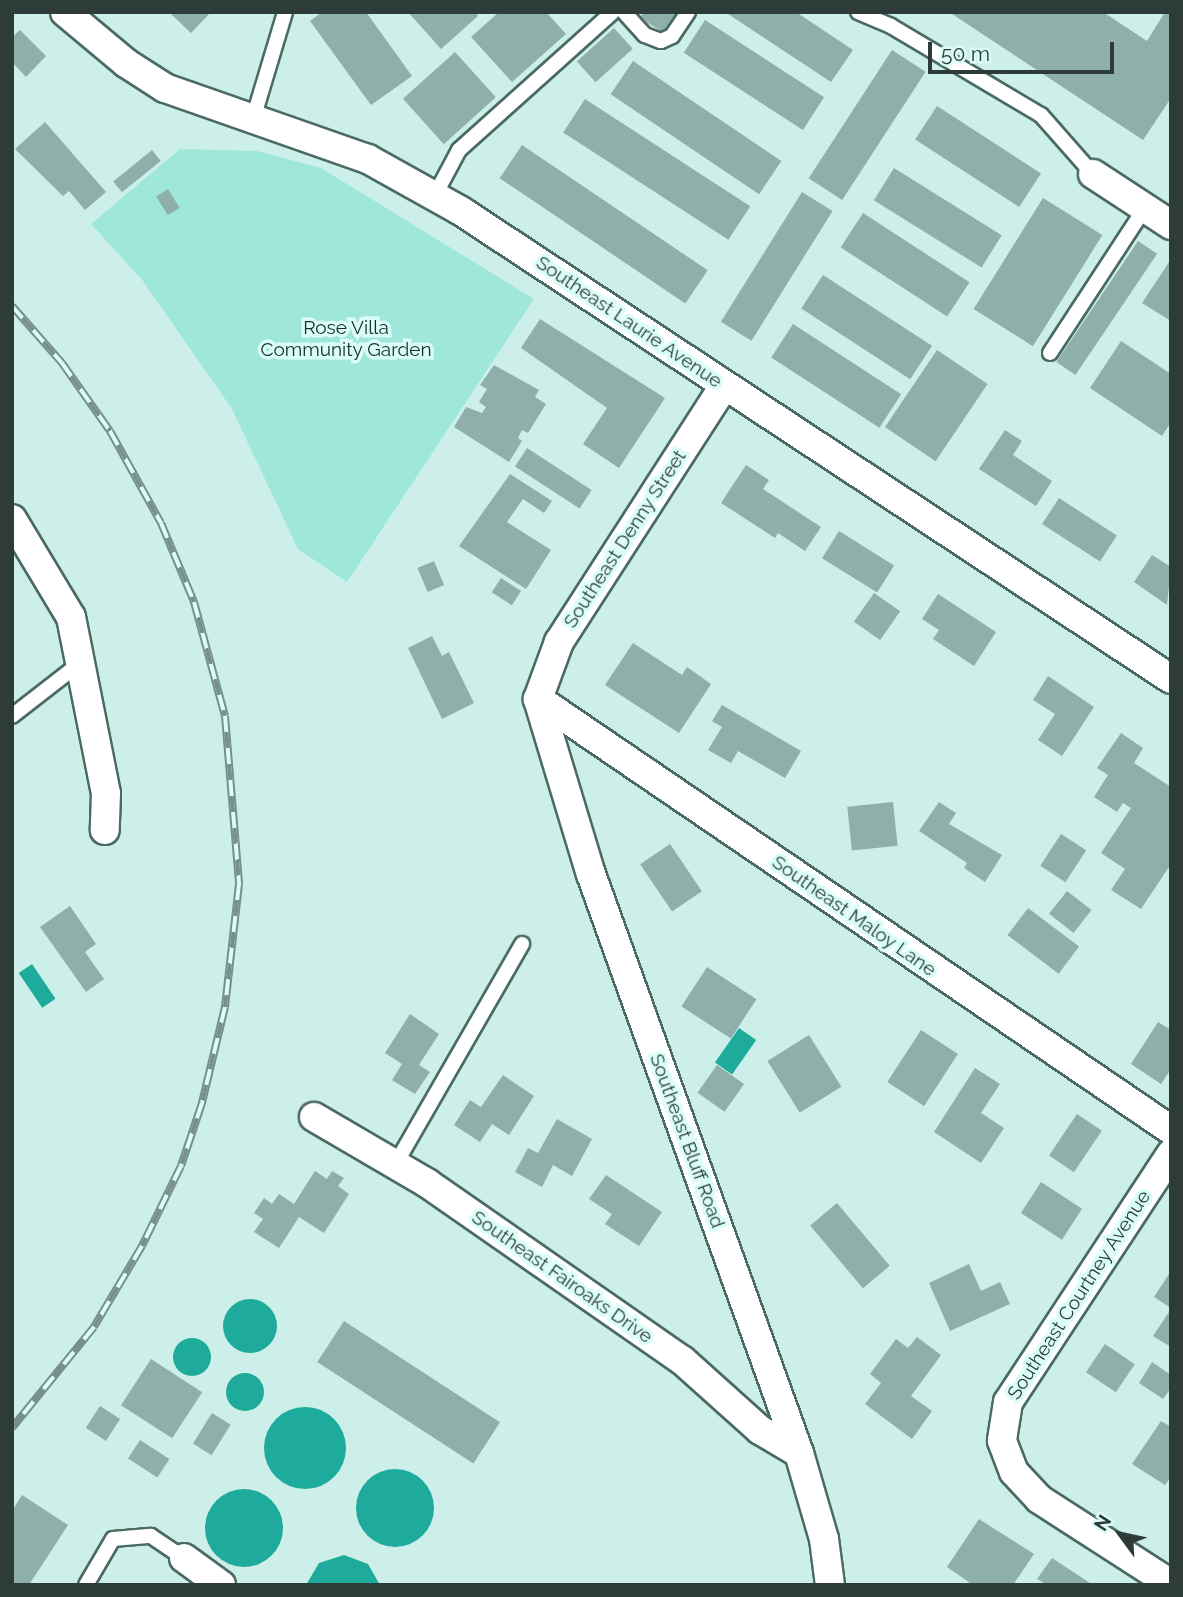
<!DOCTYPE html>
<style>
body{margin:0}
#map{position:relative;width:1183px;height:1597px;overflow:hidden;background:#ccf0e9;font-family:Raleway,sans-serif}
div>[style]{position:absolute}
.green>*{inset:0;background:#9fe6db}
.water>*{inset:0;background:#1eab9b;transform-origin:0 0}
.round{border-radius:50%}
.building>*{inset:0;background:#8eafaa;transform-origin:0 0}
.roads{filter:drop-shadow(2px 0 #4b6a65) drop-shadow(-2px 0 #4b6a65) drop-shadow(0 2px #4b6a65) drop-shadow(0 -2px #4b6a65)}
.lane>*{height:14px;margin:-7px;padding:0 7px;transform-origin:7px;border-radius:7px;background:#fff}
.street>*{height:28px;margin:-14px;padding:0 14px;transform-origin:14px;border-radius:14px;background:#fff}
.rail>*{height:8px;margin-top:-4px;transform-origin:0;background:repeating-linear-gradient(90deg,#dafdf7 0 16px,#78908b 0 32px);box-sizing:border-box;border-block:2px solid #78908b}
span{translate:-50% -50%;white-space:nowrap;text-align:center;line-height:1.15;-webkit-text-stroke:7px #dafdf7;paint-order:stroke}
.street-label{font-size:19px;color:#2e3c39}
.park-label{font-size:19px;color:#192f2b}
.frame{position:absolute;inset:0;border:14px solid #2e3c39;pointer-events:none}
.north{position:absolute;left:1085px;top:1499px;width:70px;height:70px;-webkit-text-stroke:5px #dafdf7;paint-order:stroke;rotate:303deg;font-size:19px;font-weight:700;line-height:28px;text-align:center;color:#2e3c39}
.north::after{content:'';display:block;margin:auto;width:24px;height:32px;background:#2e3c39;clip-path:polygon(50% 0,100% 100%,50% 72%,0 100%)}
.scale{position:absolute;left:928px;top:42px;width:186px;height:32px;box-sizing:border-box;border:4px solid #2e3c39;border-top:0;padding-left:9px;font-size:21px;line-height:24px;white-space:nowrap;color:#2e3c39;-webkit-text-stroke:5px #dafdf7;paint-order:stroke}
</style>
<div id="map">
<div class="green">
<i style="clip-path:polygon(180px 149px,257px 151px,321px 168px,534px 299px,347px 582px,298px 549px,232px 409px,143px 281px,91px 224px)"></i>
</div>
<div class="water">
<i style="left:32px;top:964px;width:42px;height:16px;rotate:56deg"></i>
<i style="left:739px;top:1028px;width:21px;height:42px;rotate:35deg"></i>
<i class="round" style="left:223px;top:1299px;width:54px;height:54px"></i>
<i class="round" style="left:173px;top:1338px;width:38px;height:38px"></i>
<i class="round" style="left:226px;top:1373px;width:38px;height:38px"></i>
<i class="round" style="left:264px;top:1407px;width:82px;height:82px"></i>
<i class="round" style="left:356px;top:1469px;width:78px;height:78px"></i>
<i class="round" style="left:205px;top:1489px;width:78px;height:78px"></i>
<i style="clip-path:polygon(344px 1555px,368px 1564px,380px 1585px,306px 1585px,319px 1563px)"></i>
</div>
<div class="building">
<i style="clip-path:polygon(169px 12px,211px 12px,191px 33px)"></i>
<i style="clip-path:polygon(322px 12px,366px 12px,412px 76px,371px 105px,310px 21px)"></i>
<i style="clip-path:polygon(408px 12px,475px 12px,478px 16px,441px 49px)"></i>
<i style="clip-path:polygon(499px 12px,546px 12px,566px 34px,512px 82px,471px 37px)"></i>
<i style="clip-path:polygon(643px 12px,682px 12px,667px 35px,640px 18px)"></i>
<i style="clip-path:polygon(725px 12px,796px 12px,853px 50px,831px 82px)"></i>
<i style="clip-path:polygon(949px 12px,1103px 12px,1147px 41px,1165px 12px,1171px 12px,1171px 98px,1143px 140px)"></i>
<i style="left:705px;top:20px;width:142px;height:39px;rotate:33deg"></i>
<i style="left:614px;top:28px;width:28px;height:50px;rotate:48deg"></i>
<i style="clip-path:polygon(20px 30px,46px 56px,26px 77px,12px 62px,12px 37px)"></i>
<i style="left:892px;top:50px;width:40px;height:153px;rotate:33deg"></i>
<i style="left:455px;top:52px;width:61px;height:70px;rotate:48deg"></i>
<i style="left:633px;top:61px;width:179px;height:40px;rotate:34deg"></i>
<i style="left:585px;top:99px;width:197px;height:40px;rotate:33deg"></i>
<i style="left:937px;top:106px;width:124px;height:40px;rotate:33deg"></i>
<i style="clip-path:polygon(45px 122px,106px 192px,85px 210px,69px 191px,63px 196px,15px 149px)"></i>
<i style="left:522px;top:145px;width:224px;height:40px;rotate:34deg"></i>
<i style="left:152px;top:150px;width:14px;height:50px;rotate:51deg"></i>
<i style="left:894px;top:168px;width:127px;height:38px;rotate:32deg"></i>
<i style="left:168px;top:189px;width:22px;height:14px;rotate:58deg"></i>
<i style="left:802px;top:192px;width:36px;height:153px;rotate:32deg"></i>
<i style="left:1043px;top:198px;width:70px;height:131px;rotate:32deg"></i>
<i style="left:863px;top:213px;width:127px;height:41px;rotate:33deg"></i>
<i style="left:1138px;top:241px;width:23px;height:146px;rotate:34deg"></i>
<i style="clip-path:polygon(1171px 259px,1171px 321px,1142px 303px)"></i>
<i style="left:823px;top:275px;width:130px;height:40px;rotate:33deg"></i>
<i style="clip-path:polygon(540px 319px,665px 398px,619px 468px,583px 444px,607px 408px,521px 348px)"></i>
<i style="left:793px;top:324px;width:129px;height:40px;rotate:33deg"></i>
<i style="clip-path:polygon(1121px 341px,1171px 374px,1171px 422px,1162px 436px,1090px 388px)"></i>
<i style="left:937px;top:350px;width:61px;height:93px;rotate:34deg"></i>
<i style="clip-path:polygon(494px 365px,539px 390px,535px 397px,546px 404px,528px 433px,522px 430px,518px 438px,522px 441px,509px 462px,454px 427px,466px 407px,482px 413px,486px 407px,479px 402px,487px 389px,480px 385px)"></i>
<i style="clip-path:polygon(1005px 430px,1022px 441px,1013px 455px,1052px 481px,1036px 506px,979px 469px)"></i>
<i style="left:527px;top:448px;width:77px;height:22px;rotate:33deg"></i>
<i style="clip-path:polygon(746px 465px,769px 480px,763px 489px,821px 527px,805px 551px,778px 533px,775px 538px,721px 503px)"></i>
<i style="clip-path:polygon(510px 474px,552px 501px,544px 513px,523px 499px,507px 522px,551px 550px,526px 589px,459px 546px)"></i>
<i style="left:1059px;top:498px;width:69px;height:31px;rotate:33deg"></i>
<i style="left:839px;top:531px;width:65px;height:32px;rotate:32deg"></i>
<i style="clip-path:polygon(1152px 555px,1171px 567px,1167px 605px,1134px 582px)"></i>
<i style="left:434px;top:561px;width:26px;height:18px;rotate:67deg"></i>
<i style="left:501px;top:578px;width:24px;height:17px;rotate:33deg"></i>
<i style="left:874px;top:593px;width:32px;height:35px;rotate:35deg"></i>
<i style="clip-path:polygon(938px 594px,996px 632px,974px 666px,933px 639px,939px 630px,922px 619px)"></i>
<i style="clip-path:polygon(432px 636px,442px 656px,449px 652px,474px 703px,442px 719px,408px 648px)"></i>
<i style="clip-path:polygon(633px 643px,682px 675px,687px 667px,711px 684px,679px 733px,605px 685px)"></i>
<i style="clip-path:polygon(1048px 676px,1094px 707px,1062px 756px,1038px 740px,1055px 714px,1033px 700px)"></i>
<i style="clip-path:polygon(722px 705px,801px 751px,785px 778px,738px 751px,731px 763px,708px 750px,722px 727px,712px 721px)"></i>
<i style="clip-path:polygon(1121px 733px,1143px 748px,1134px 763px,1171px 787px,1171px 864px,1141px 909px,1111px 890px,1125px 869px,1101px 853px,1131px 808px,1123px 803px,1117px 812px,1094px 797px,1108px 775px,1097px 768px)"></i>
<i style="left:893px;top:802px;width:44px;height:46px;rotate:84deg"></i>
<i style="clip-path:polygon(939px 802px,956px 813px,949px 824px,1002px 855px,985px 882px,964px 868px,967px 863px,919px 831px)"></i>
<i style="left:1061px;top:834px;width:30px;height:38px;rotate:33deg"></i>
<i style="left:670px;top:844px;width:57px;height:36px;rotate:56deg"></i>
<i style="left:1067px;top:891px;width:31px;height:29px;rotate:38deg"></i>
<i style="clip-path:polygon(70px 906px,96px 944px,85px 952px,104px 979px,86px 992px,40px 927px)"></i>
<i style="left:1028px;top:908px;width:64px;height:34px;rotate:37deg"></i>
<i style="left:707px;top:967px;width:59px;height:47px;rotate:33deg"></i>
<i style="clip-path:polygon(410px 1014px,439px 1034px,419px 1065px,430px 1072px,415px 1094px,392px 1080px,402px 1064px,385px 1053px)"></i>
<i style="clip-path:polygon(1158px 1022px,1171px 1030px,1171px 1069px,1161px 1084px,1131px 1064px)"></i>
<i style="left:921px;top:1030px;width:44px;height:62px;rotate:33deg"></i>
<i style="left:809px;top:1035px;width:61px;height:49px;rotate:58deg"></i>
<i style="left:717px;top:1065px;width:33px;height:34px;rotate:35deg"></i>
<i style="clip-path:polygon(975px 1068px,1000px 1084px,981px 1113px,1004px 1128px,981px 1163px,934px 1132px)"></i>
<i style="clip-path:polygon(503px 1075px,534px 1096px,509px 1135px,492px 1124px,480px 1142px,454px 1125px,470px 1100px,481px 1107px)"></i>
<i style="left:1077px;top:1114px;width:30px;height:50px;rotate:34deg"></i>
<i style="clip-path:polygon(557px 1119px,592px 1139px,572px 1176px,553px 1165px,542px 1187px,515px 1172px,528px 1148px,538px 1153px)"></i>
<i style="clip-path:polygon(315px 1171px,327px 1179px,332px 1171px,344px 1178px,338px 1186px,349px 1194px,324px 1233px,299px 1217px,279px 1248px,254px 1232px,263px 1219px,254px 1213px,264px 1198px,272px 1204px,279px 1194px,294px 1204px)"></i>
<i style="clip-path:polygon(606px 1175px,662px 1212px,639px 1246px,605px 1224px,612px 1214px,589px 1199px)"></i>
<i style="left:1041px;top:1182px;width:49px;height:37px;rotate:33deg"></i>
<i style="left:837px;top:1203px;width:82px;height:35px;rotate:50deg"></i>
<i style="clip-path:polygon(969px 1264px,981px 1291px,1000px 1282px,1010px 1304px,950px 1331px,929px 1283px)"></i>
<i style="clip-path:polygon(1169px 1274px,1171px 1275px,1171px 1308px,1154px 1297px)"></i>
<i style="clip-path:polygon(1171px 1309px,1171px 1347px,1153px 1336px)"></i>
<i style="left:344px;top:1321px;width:186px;height:49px;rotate:33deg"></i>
<i style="clip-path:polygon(917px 1337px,941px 1355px,911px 1396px,932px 1411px,912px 1439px,865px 1404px,881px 1383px,870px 1374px,896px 1339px,908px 1348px)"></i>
<i style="left:1105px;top:1344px;width:36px;height:34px;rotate:34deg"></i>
<i style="left:151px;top:1359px;width:61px;height:55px;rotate:33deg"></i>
<i style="clip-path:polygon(1152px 1362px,1171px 1375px,1171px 1388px,1163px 1399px,1139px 1383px)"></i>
<i style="left:100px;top:1406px;width:24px;height:26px;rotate:33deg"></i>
<i style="left:212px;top:1413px;width:22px;height:36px;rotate:32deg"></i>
<i style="clip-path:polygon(1161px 1421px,1171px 1427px,1171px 1477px,1165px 1485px,1132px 1464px)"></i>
<i style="left:140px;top:1440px;width:35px;height:22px;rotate:33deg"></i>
<i style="clip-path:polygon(22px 1495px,68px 1525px,29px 1585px,12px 1585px,12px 1511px)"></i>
<i style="clip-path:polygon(979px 1519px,1034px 1554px,1013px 1585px,973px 1585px,947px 1567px)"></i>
<i style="clip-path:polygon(1052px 1558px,1093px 1585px,1047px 1585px,1037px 1579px)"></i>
</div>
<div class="roads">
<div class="lane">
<i style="left:624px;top:12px;width:31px;rotate:48deg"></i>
<i style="left:645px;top:35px;width:17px;rotate:21deg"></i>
<i style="left:661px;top:41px;width:12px;rotate:-24deg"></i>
<i style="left:672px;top:36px;width:29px;rotate:-56deg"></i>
<i style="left:858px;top:12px;width:36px;rotate:23deg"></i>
<i style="left:891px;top:26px;width:174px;rotate:30.7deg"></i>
<i style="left:1041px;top:115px;width:79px;rotate:48.6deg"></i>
<i style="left:253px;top:119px;width:112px;rotate:-73.3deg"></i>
<i style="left:435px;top:195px;width:51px;rotate:-61.9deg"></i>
<i style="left:459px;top:150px;width:207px;rotate:-41.9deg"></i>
<i style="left:1050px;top:353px;width:173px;rotate:-56.8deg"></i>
<i style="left:12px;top:716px;width:86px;rotate:-37.9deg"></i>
<i style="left:395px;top:1165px;width:255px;rotate:-60.1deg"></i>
<i style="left:86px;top:1585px;width:53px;rotate:-59.6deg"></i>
<i style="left:113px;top:1539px;width:38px;rotate:-5deg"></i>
<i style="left:151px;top:1536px;width:40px;rotate:34deg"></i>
</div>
<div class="street">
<i style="left:65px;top:12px;width:80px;rotate:39.9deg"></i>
<i style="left:126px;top:63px;width:46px;rotate:32.7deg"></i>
<i style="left:165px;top:88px;width:215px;rotate:19.3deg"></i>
<i style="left:368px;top:159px;width:107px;rotate:29.2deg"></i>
<i style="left:461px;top:211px;width:850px;rotate:33.39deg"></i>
<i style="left:1093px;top:174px;width:93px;rotate:33.2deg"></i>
<i style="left:12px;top:519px;width:114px;rotate:59deg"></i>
<i style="left:71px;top:617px;width:179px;rotate:78.8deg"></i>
<i style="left:106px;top:793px;width:37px;rotate:92deg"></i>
<i style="left:538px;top:699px;width:183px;rotate:73.2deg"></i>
<i style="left:591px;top:874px;width:615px;rotate:70.24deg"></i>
<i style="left:799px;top:1453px;width:90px;rotate:73.8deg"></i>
<i style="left:824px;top:1539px;width:46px;rotate:82.6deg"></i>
<i style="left:538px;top:699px;width:766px;rotate:34.25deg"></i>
<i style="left:538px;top:699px;width:61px;rotate:-69.8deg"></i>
<i style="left:559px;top:642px;width:305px;rotate:-57.2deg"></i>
<i style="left:314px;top:1117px;width:131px;rotate:30.3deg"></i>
<i style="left:427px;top:1183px;width:310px;rotate:34.8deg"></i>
<i style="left:682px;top:1360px;width:105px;rotate:41.9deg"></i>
<i style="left:760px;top:1430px;width:45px;rotate:30.5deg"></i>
<i style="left:1171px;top:1154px;width:297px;rotate:123.3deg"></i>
<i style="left:1008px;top:1402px;width:39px;rotate:99deg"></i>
<i style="left:1002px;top:1441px;width:33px;rotate:69deg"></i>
<i style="left:1014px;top:1472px;width:37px;rotate:47deg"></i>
<i style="left:1039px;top:1499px;width:157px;rotate:32.8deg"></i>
<i style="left:184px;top:1558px;width:46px;rotate:36.1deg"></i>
</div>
</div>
<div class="rail">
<i style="left:12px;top:306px;width:76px;rotate:48.7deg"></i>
<i style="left:62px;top:363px;width:83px;rotate:54.8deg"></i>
<i style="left:110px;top:431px;width:105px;rotate:61deg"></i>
<i style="left:161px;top:523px;width:86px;rotate:67.3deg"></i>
<i style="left:194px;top:602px;width:118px;rotate:74.8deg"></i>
<i style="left:225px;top:716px;width:169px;rotate:85.2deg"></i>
<i style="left:239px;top:884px;width:124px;rotate:96.5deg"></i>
<i style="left:225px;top:1007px;width:99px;rotate:103.5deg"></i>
<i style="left:202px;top:1103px;width:66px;rotate:108.4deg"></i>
<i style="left:181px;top:1166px;width:89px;rotate:116deg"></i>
<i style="left:142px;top:1246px;width:94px;rotate:120.7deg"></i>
<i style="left:94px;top:1327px;width:130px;rotate:129.1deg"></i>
</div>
<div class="street-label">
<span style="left:629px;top:322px;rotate:34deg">Southeast Laurie Avenue</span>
<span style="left:625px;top:539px;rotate:-57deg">Southeast Denny Street</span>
<span style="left:854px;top:916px;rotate:35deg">Southeast Maloy Lane</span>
<span style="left:687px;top:1141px;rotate:70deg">Southeast Bluff Road</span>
<span style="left:562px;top:1277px;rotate:35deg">Southeast Fairoaks Drive</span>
<span style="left:1079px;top:1295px;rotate:-57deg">Southeast Courtney Avenue</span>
</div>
<div class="park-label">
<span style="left:346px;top:339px">Rose Villa<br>Community Garden</span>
</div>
<div class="frame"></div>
<div class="north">N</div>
<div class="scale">50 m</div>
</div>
